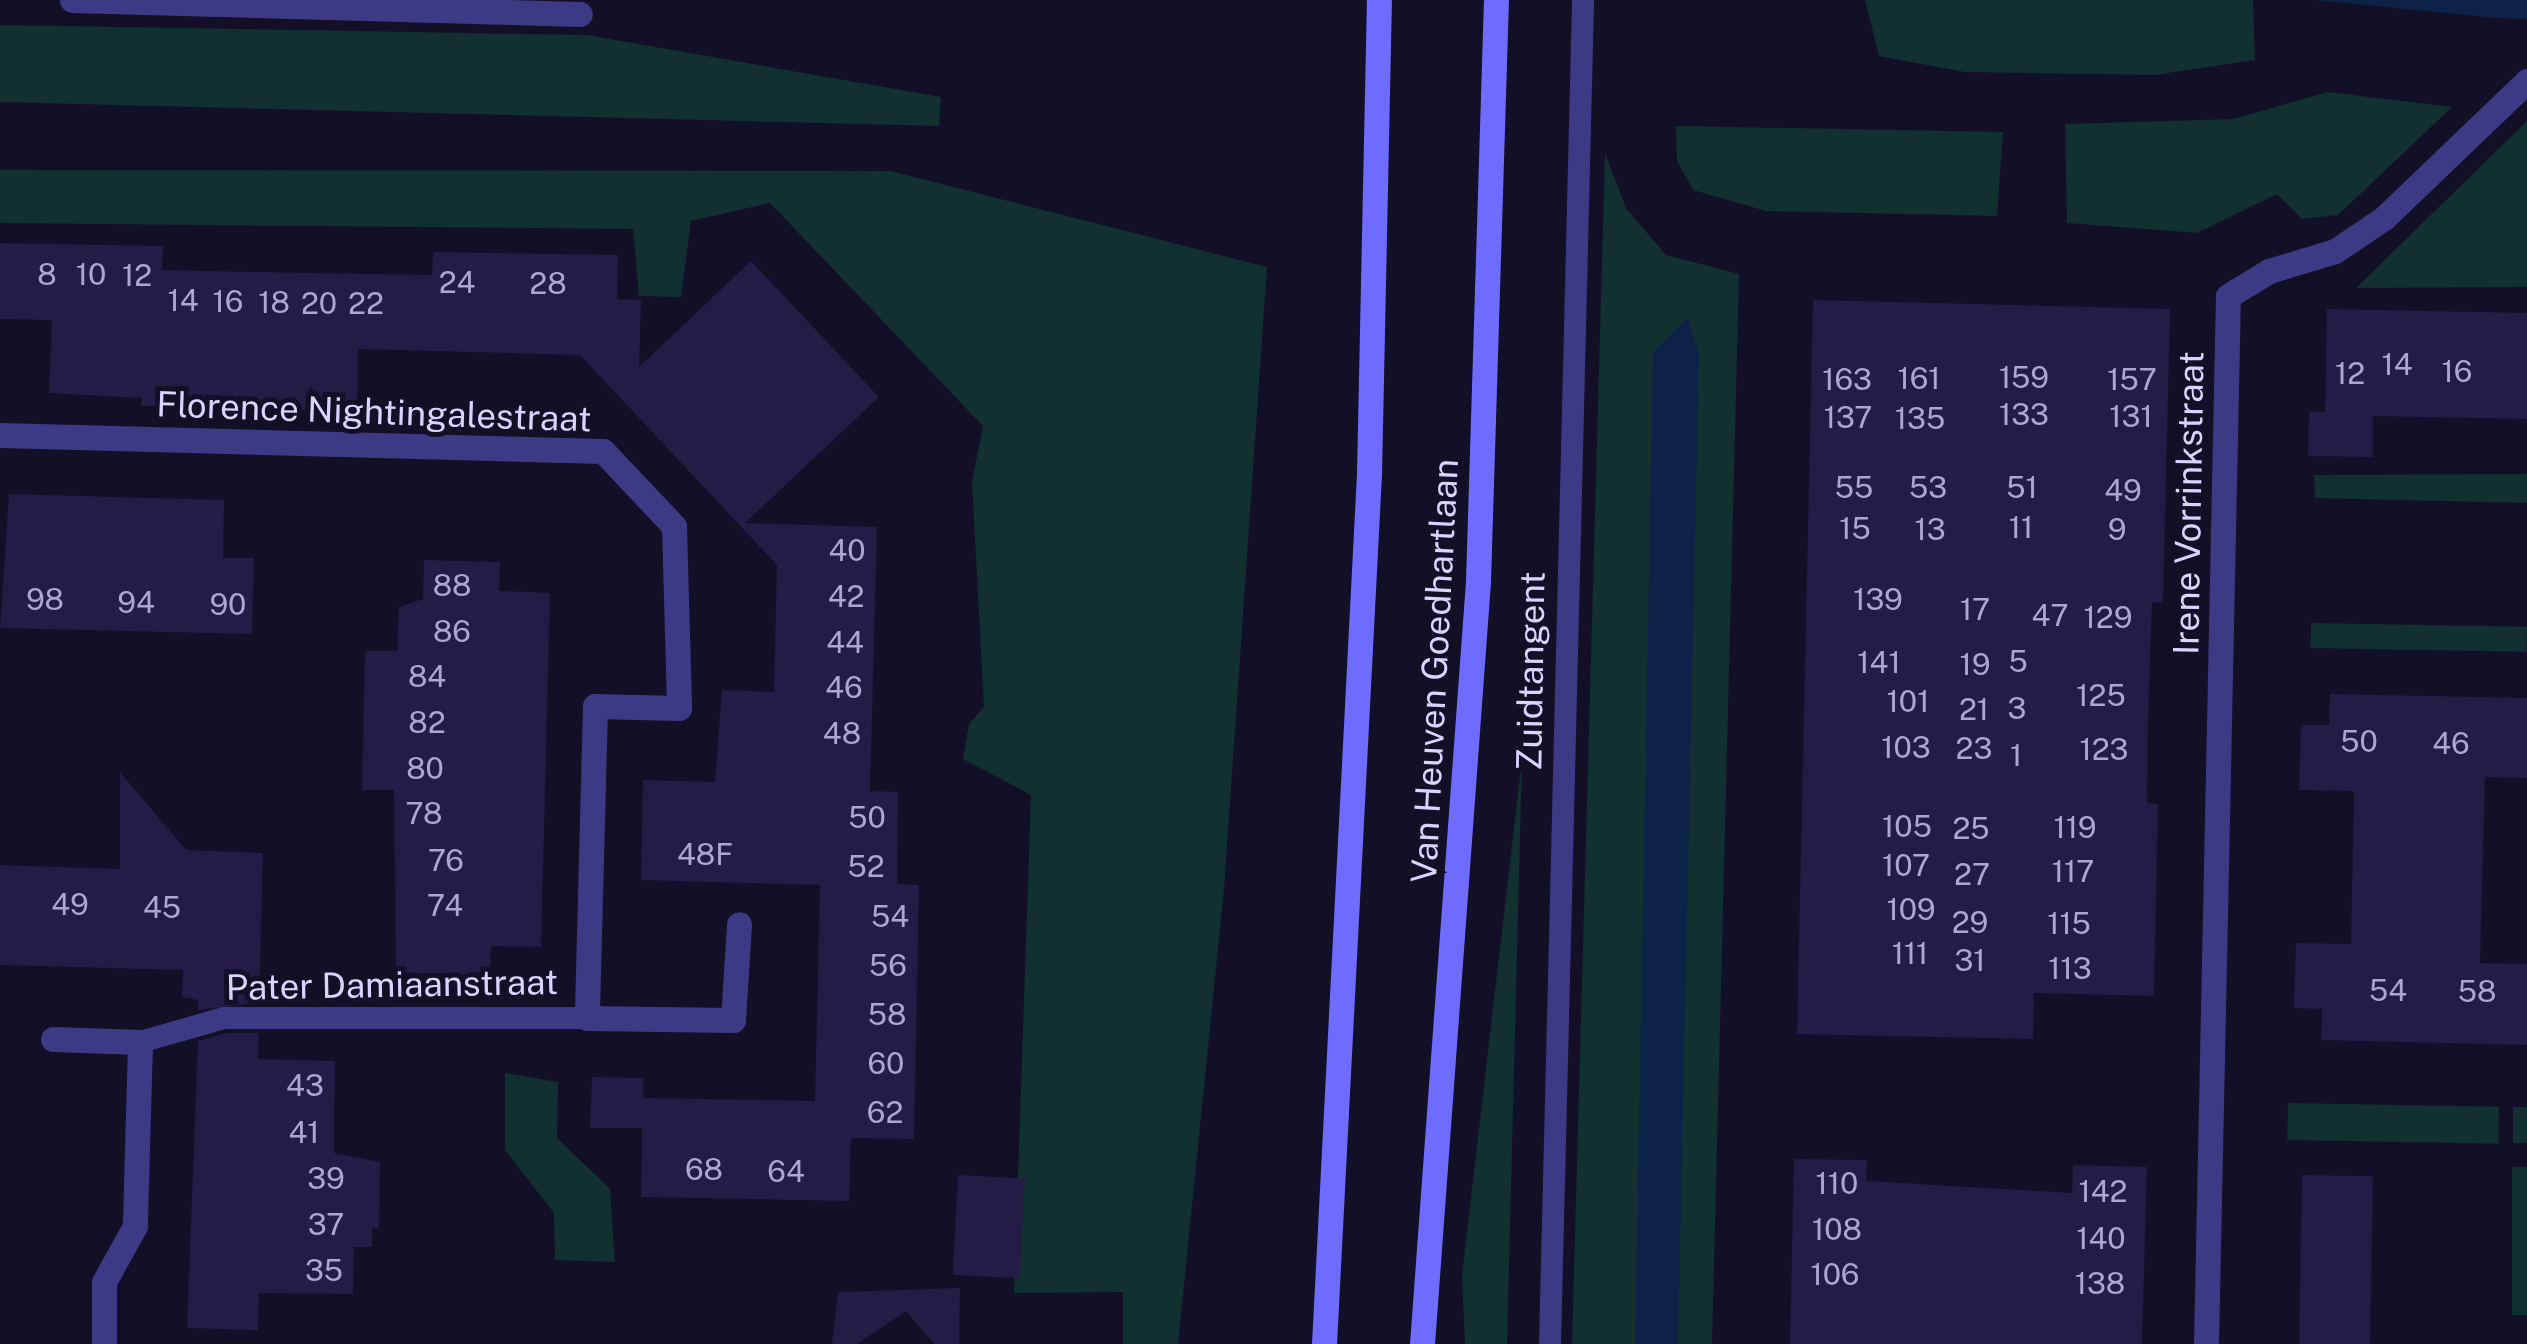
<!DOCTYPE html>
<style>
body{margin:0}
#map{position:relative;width:2527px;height:1344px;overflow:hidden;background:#130f26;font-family:"Public Sans",sans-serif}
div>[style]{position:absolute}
.green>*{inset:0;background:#12302f;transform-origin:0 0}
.water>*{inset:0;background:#0c2248}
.building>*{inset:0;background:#241b47;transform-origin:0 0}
.service>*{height:22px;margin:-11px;padding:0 11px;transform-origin:11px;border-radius:11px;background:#3d3a85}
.minor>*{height:25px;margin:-12.5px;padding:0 12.5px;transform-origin:12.5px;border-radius:12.5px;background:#3d3a85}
.secondary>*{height:25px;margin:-12.5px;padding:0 12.5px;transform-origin:12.5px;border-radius:12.5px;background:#6f6bff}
span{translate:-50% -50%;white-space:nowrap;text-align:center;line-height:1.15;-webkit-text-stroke:10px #130f26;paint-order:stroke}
.number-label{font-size:30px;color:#aca6d1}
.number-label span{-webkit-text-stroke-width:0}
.street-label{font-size:35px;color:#d9d4ff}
</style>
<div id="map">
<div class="green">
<i style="clip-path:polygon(1865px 0,2253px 0,2255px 60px,2154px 75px,1965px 72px,1879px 56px)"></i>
<i style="clip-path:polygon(0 25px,587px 35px,941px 97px,939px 126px,0 102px)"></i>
<i style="clip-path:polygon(2327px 92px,2452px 107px,2338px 215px,2302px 219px,2277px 194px,2197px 233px,2067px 223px,2065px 124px,2234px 119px)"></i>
<i style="clip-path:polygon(2527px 121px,2527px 287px,2356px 288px)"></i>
<i style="clip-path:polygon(1676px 126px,2003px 132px,1997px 216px,1766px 211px,1693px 190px,1677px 161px)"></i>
<i style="clip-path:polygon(1605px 153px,1626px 208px,1666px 255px,1739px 274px,1712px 1344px,1572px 1344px)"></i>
<i style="clip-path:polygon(0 170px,891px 171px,1267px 267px,1224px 889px,1178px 1344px,1123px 1344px,1123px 1292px,1014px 1293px,1031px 795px,963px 759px,969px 724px,984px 707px,972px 482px,983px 426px,770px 203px,691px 221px,681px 297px,639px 296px,633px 229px,0 223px)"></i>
<i style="clip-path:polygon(2527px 474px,2527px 503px,2315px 498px,2314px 475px)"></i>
<i style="left:2311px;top:623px;width:216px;height:25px;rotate:1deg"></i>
<i style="clip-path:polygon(1522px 759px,1507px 1344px,1465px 1344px,1462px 1275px)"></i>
<i style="clip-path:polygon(505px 1073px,558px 1082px,557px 1138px,610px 1189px,615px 1262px,555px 1260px,554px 1213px,505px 1150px)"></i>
<i style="left:2288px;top:1103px;width:211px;height:37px;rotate:1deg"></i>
<i style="left:2513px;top:1107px;width:14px;height:36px"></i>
<i style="left:2512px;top:1167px;width:15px;height:148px"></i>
</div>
<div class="water">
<i style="clip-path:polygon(2315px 0,2527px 0,2527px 19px,2497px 18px)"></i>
<i style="clip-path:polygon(1688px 317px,1699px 353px,1678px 1344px,1635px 1344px,1653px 352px)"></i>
</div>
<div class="building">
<i style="clip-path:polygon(0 243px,163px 246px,162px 270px,252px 272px,432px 275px,433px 252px,618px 255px,617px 299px,641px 300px,639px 367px,751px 261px,879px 397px,745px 523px,877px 527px,870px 791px,898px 792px,897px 884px,919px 885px,914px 1139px,851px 1138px,849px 1201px,641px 1197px,642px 1128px,590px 1128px,592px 1077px,643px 1078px,643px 1098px,815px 1101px,820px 885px,641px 880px,643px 780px,715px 782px,722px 690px,774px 692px,777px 565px,580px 355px,358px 349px,357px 411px,141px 406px,142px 398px,49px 393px,52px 320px,0 319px)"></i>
<i style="clip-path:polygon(1813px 300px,2170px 309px,2163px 603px,2152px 602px,2148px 722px,2147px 803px,2158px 804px,2154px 996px,2034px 993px,2033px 1039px,1797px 1034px)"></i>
<i style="clip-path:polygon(2327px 309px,2527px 313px,2527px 419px,2373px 416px,2373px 457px,2308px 456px,2309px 412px,2325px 412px)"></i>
<i style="clip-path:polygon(9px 494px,224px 500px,223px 558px,254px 558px,252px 634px,0 628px)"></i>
<i style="clip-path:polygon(424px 560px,500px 562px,499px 591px,550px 593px,541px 947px,491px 946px,490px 976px,396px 972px,394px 790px,362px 790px,365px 651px,397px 651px,399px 607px,423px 599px)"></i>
<i style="clip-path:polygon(2330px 694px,2527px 698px,2527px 778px,2485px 777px,2480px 963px,2527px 964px,2527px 1045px,2321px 1040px,2322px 1009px,2294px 1008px,2296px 943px,2351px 944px,2354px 791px,2299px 790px,2301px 725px,2329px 725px)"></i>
<i style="clip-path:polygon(120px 772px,186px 850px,263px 853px,259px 1003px,198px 1010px,198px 1000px,182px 997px,183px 970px,0 965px,0 865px,120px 869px)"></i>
<i style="clip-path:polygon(226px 1033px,259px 1033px,258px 1059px,335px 1061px,334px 1153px,380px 1162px,379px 1229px,372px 1228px,372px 1247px,354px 1247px,353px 1294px,259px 1293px,258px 1330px,187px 1328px,198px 1041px)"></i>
<i style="clip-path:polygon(1794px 1159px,1867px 1160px,1866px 1181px,2072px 1193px,2073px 1165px,2147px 1167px,2142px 1344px,1790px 1344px)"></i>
<i style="left:958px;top:1175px;width:67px;height:100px;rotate:3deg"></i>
<i style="left:2302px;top:1175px;width:71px;height:169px;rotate:1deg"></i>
<i style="clip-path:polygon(960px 1288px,959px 1344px,934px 1344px,906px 1311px,857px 1344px,832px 1344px,838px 1292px)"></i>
</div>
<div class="service">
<i style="left:140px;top:1042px;width:87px;rotate:-15.9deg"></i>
<i style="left:224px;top:1018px;width:363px"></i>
<i style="left:1550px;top:1344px;width:1344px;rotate:-88.59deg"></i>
</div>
<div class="minor">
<i style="left:72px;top:0;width:508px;rotate:1.58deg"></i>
<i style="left:0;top:435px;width:603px;rotate:1.52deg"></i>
<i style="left:603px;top:451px;width:103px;rotate:46.6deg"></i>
<i style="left:674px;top:526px;width:182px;rotate:88.4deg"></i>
<i style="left:679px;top:708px;width:84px;rotate:-178.6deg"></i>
<i style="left:595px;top:706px;width:312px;rotate:91.5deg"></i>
<i style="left:587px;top:1018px;width:146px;rotate:0.8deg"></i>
<i style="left:733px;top:1020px;width:96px;rotate:-86.4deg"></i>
<i style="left:53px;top:1039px;width:87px;rotate:2deg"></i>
<i style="left:140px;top:1042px;width:184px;rotate:91.6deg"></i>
<i style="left:135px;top:1226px;width:64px;rotate:119deg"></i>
<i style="left:104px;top:1282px;width:62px;rotate:90deg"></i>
<i style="left:2206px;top:1344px;width:1048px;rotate:-88.8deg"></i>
<i style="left:2228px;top:296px;width:48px;rotate:-31.4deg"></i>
<i style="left:2269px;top:271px;width:69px;rotate:-16.9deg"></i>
<i style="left:2335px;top:251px;width:59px;rotate:-34deg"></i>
<i style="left:2384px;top:218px;width:198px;rotate:-43.8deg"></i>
</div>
<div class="secondary">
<i style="left:1324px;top:1344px;width:871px;rotate:-87.04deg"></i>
<i style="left:1369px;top:474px;width:474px;rotate:-88.8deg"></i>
<i style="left:1422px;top:1344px;width:765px;rotate:-85.8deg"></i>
<i style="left:1478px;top:581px;width:581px;rotate:-88.23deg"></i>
</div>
<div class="number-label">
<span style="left:47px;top:274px">8</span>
<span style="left:91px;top:274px">10</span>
<span style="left:137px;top:275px">12</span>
<span style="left:457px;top:282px">24</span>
<span style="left:548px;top:283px">28</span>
<span style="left:183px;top:300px">14</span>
<span style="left:228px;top:301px">16</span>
<span style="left:274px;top:302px">18</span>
<span style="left:319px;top:303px">20</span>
<span style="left:366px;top:303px">22</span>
<span style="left:2397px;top:364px">14</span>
<span style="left:2457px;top:371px">16</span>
<span style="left:2350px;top:373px">12</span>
<span style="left:2024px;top:377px">159</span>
<span style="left:1919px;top:378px">161</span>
<span style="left:1847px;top:379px">163</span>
<span style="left:2132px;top:379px">157</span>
<span style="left:2024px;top:414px">133</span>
<span style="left:2131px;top:416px">131</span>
<span style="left:1848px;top:417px">137</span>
<span style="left:1920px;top:418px">135</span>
<span style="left:1854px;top:487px">55</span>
<span style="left:1928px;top:487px">53</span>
<span style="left:2022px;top:487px">51</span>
<span style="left:2123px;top:490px">49</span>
<span style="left:2021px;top:527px">11</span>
<span style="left:1855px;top:528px">15</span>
<span style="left:1930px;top:529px">13</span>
<span style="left:2117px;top:529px">9</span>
<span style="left:847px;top:550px">40</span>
<span style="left:452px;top:585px">88</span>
<span style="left:846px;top:596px">42</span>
<span style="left:45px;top:599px">98</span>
<span style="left:1878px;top:599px">139</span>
<span style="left:136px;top:602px">94</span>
<span style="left:228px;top:604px">90</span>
<span style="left:1975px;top:609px">17</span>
<span style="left:2050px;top:615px">47</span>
<span style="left:2108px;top:617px">129</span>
<span style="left:452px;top:631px">86</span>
<span style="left:845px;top:642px">44</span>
<span style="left:2018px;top:661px">5</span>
<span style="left:1879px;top:662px">141</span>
<span style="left:1975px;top:664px">19</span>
<span style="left:427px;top:676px">84</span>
<span style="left:844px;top:687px">46</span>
<span style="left:2101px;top:695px">125</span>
<span style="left:1908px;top:701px">101</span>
<span style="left:2017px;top:708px">3</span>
<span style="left:1974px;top:709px">21</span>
<span style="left:427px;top:722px">82</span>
<span style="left:842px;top:733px">48</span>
<span style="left:2359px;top:741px">50</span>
<span style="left:2451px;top:743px">46</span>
<span style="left:1906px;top:747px">103</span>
<span style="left:1974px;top:748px">23</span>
<span style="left:2104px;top:749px">123</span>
<span style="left:2016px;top:755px">1</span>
<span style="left:425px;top:768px">80</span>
<span style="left:424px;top:813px">78</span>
<span style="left:867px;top:817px">50</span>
<span style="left:1907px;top:826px">105</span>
<span style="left:2075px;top:827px">119</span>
<span style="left:1971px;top:828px">25</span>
<span style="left:705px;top:854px">48F</span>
<span style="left:446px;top:860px">76</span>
<span style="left:1906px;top:865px">107</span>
<span style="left:866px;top:866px">52</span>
<span style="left:2073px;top:871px">117</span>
<span style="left:1972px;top:874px">27</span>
<span style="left:70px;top:904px">49</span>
<span style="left:445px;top:905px">74</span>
<span style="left:162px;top:907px">45</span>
<span style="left:1911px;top:909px">109</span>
<span style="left:890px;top:916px">54</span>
<span style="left:1970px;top:922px">29</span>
<span style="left:2069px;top:923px">115</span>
<span style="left:1910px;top:953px">111</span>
<span style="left:1970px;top:960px">31</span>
<span style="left:888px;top:965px">56</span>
<span style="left:2070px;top:968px">113</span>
<span style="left:2388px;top:990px">54</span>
<span style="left:2477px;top:991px">58</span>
<span style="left:887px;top:1014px">58</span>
<span style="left:886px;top:1063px">60</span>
<span style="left:305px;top:1085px">43</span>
<span style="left:885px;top:1112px">62</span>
<span style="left:304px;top:1132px">41</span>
<span style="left:704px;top:1169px">68</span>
<span style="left:786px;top:1171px">64</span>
<span style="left:326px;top:1178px">39</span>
<span style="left:1837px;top:1183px">110</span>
<span style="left:2103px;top:1191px">142</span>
<span style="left:326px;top:1224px">37</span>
<span style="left:1837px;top:1229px">108</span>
<span style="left:2101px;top:1238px">140</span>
<span style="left:324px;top:1270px">35</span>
<span style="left:1835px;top:1274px">106</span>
<span style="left:2100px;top:1283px">138</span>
</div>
<div class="street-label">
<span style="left:374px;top:412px;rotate:2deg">Florence Nightingalestraat</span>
<span style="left:2189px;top:503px;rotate:-89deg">Irene Vorrinkstraat</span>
<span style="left:1435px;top:671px;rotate:-87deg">Van Heuven Goedhartlaan</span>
<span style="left:1531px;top:671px;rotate:-89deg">Zuidtangent</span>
<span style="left:392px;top:985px;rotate:-1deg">Pater Damiaanstraat</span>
</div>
</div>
